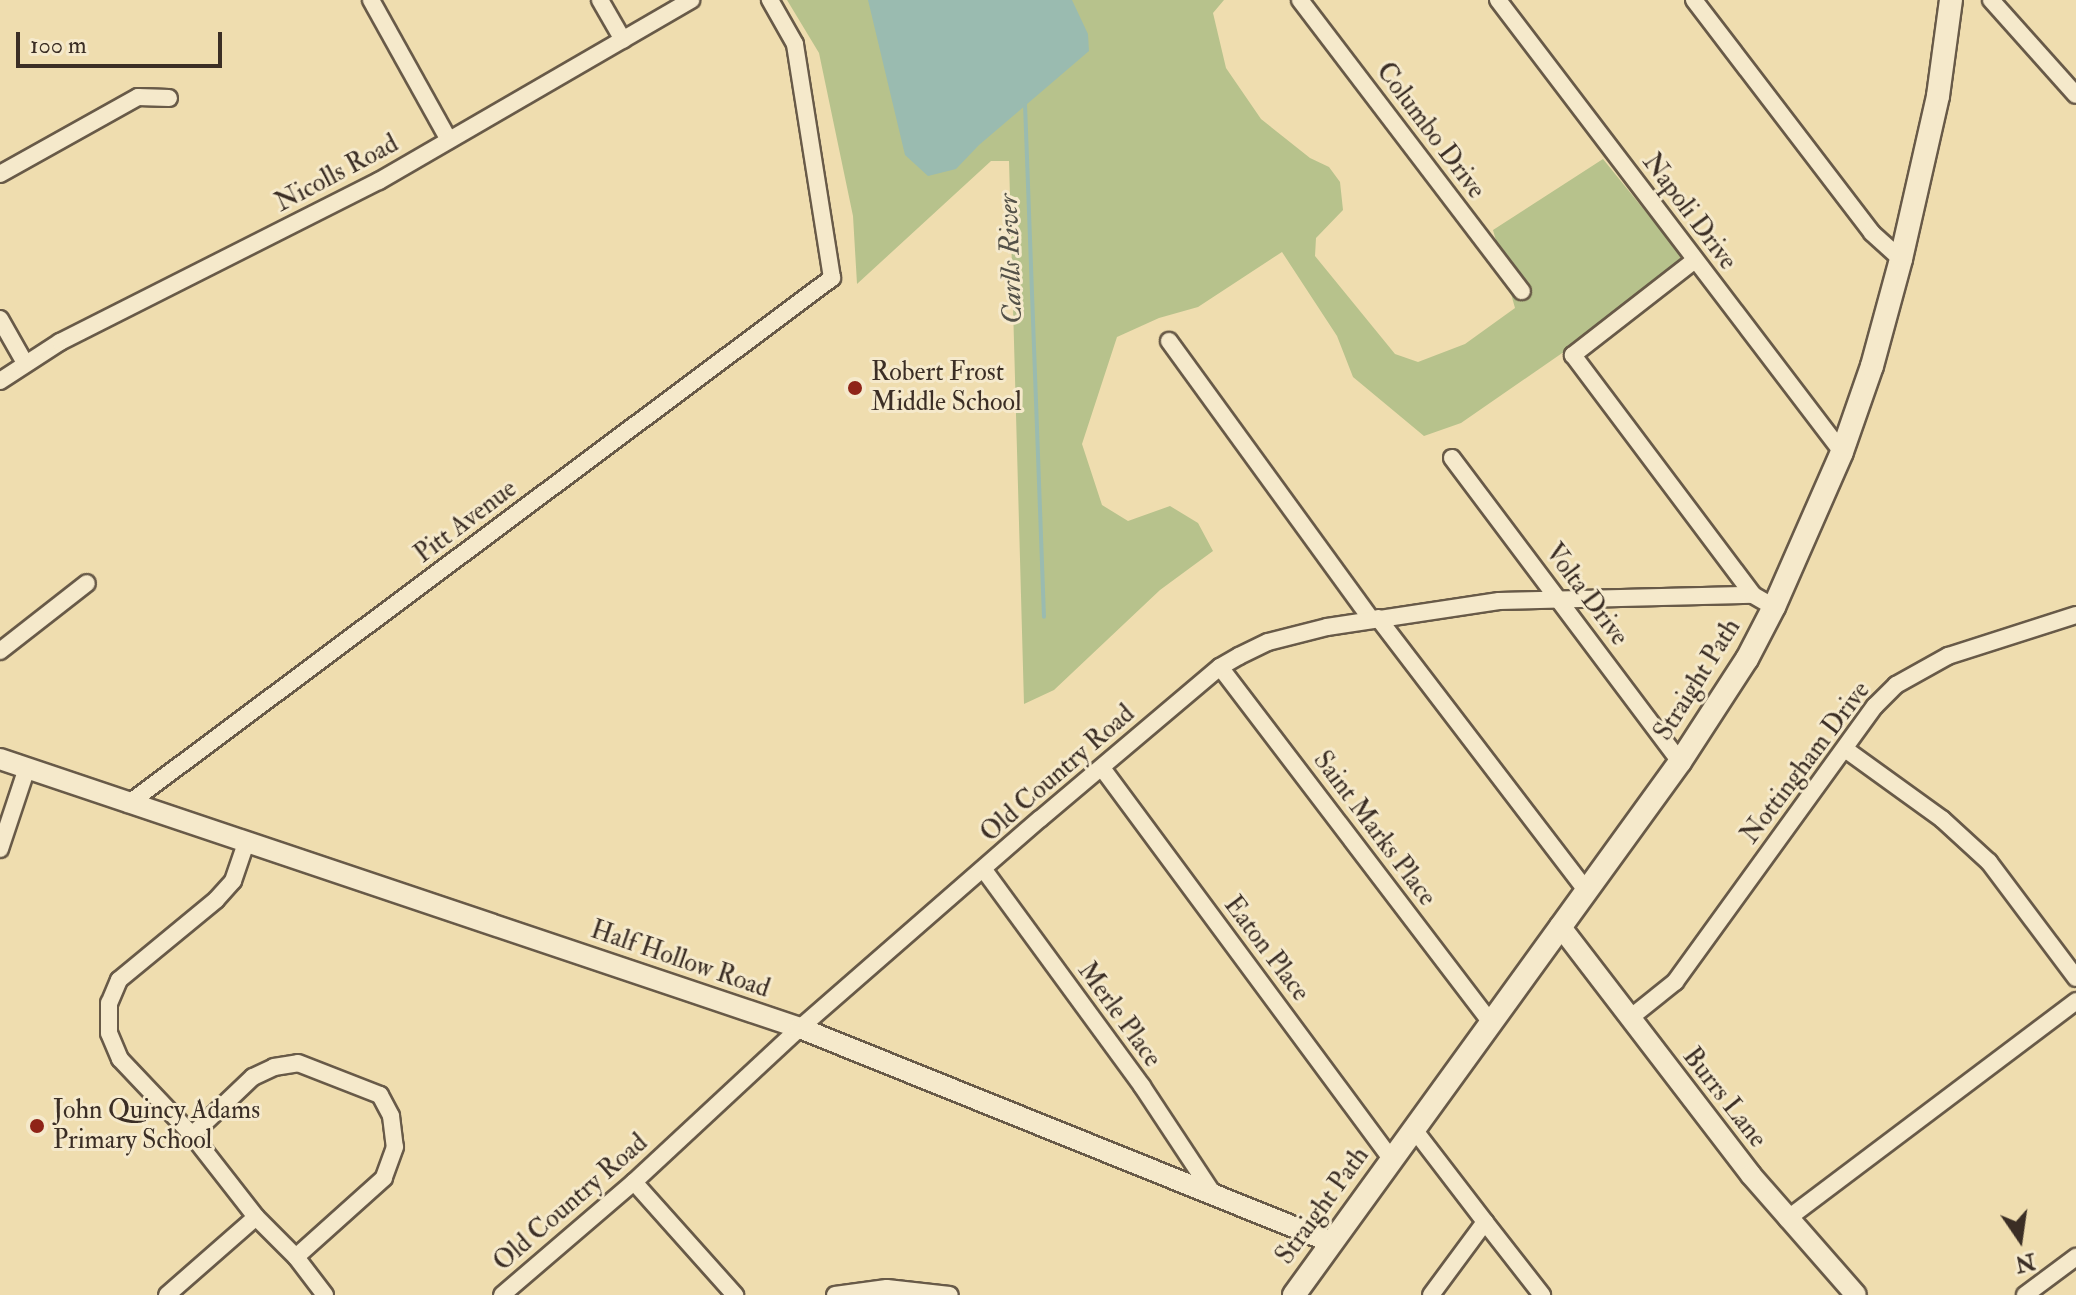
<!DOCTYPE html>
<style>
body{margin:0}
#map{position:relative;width:2076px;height:1295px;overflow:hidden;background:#efddaf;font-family:"IM FELL Double Pica",serif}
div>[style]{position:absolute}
.green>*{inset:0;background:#b7c28c}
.water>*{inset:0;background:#9abbb0}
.stream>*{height:4px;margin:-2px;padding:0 2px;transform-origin:2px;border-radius:2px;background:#9abbb0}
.roads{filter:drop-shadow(2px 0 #685a48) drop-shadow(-2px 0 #685a48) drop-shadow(0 2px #685a48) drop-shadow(0 -2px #685a48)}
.minor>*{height:16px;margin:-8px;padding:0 8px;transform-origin:8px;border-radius:8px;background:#f5e9cb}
.tertiary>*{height:20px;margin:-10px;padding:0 10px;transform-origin:10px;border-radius:10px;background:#f5e9cb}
.secondary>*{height:22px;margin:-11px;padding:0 11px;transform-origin:11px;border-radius:11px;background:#f5e9cb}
.dots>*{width:22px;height:22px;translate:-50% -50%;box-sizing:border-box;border:4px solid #f5e9cb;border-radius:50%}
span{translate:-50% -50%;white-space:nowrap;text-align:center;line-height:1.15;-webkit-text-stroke:6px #f5e9cb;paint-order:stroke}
.street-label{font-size:26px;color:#3b2e25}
.poi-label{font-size:26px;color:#3b2e25}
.left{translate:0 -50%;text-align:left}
.water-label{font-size:28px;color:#535148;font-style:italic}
.north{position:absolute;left:1980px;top:1199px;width:80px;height:80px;-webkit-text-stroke:6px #f5e9cb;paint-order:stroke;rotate:167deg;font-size:22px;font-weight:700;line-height:32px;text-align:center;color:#3b2e25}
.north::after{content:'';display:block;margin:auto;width:28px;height:36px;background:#3b2e25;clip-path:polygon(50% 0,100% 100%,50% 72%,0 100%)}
.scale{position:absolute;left:16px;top:32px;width:206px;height:36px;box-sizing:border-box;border:4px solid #3b2e25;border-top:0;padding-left:10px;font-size:24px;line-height:28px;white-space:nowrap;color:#3b2e25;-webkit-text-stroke:6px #f5e9cb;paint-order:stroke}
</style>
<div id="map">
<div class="green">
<i style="clip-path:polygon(787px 0,1224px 0,1213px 13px,1226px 68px,1261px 119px,1310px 158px,1329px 167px,1340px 182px,1343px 210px,1316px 238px,1315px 256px,1395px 354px,1418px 362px,1465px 344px,1515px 308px,1493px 230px,1603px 159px,1684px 259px,1581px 340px,1461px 423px,1424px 436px,1353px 377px,1337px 336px,1282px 252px,1198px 307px,1159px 318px,1117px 337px,1082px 444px,1102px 505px,1128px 521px,1170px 506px,1198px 523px,1213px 551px,1160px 590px,1054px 690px,1024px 704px,1009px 161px,991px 161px,857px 284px,853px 216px,819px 53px)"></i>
</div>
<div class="water">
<i style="clip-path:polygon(868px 0,1072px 0,1088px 34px,1089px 51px,979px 145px,956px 169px,928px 176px,905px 155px)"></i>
</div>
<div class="stream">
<i style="left:1025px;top:104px;width:513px;rotate:87.88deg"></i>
</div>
<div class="roads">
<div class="minor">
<i style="left:371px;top:0;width:160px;rotate:60.9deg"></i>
<i style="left:600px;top:0;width:46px;rotate:60.1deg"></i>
<i style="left:1300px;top:0;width:366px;rotate:52.7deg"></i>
<i style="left:1498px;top:0;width:568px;rotate:52.73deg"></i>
<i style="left:1694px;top:0;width:293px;rotate:52.6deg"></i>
<i style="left:1872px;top:233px;width:39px;rotate:42deg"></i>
<i style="left:1991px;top:0;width:127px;rotate:48.2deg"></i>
<i style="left:0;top:174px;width:158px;rotate:-29.2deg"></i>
<i style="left:138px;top:97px;width:31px;rotate:2deg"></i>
<i style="left:1695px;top:260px;width:155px;rotate:142.1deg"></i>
<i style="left:1573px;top:355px;width:300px;rotate:53.1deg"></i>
<i style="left:0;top:319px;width:51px;rotate:60.4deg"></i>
<i style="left:1169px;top:341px;width:344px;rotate:54deg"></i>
<i style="left:0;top:381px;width:72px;rotate:-33deg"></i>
<i style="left:60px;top:342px;width:357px;rotate:-26.8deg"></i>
<i style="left:379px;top:181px;width:361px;rotate:-30.1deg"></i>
<i style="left:1452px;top:458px;width:380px;rotate:53.1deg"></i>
<i style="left:1378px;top:618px;width:344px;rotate:52.6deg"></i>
<i style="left:0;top:651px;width:110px;rotate:-38deg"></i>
<i style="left:1220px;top:667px;width:445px;rotate:52.7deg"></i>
<i style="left:1845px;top:749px;width:120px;rotate:35.8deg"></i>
<i style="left:1942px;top:819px;width:64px;rotate:42.5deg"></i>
<i style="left:1989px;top:862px;width:145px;rotate:53.1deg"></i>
<i style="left:1102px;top:768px;width:486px;rotate:53.5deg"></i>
<i style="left:128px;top:804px;width:879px;rotate:-36.77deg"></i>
<i style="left:832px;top:278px;width:237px;rotate:-99deg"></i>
<i style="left:795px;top:44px;width:51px;rotate:-119.6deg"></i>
<i style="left:246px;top:843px;width:40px;rotate:108.9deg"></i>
<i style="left:233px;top:881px;width:25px;rotate:132deg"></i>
<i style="left:216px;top:900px;width:126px;rotate:140.5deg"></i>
<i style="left:119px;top:980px;width:25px;rotate:113deg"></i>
<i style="left:109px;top:1003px;width:30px;rotate:90deg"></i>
<i style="left:109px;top:1033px;width:28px;rotate:67deg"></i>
<i style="left:120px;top:1059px;width:105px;rotate:46.5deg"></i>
<i style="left:192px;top:1135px;width:104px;rotate:52deg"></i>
<i style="left:256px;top:1217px;width:57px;rotate:45deg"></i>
<i style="left:296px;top:1257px;width:48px;rotate:52.7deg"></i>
<i style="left:0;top:849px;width:85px;rotate:-71.6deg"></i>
<i style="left:984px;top:870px;width:268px;rotate:53.8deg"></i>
<i style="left:1142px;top:1086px;width:127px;rotate:56.6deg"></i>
<i style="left:1630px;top:1018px;width:58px;rotate:-38.7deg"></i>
<i style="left:1675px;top:982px;width:341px;rotate:-54.1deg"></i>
<i style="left:1875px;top:706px;width:30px;rotate:-45deg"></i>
<i style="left:1896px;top:685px;width:60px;rotate:-29.1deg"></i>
<i style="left:1948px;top:656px;width:134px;rotate:-17.8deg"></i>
<i style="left:1413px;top:1128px;width:118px;rotate:52.5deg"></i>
<i style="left:192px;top:1135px;width:84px;rotate:-43.6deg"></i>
<i style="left:253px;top:1077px;width:23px;rotate:-25deg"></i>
<i style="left:274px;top:1067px;width:24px;rotate:-9deg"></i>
<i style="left:298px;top:1063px;width:88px;rotate:21.3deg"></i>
<i style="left:380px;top:1095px;width:24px;rotate:62deg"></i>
<i style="left:391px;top:1116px;width:31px;rotate:83deg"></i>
<i style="left:395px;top:1147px;width:33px;rotate:110deg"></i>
<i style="left:384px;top:1178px;width:118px;rotate:138.1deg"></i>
<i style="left:634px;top:1182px;width:152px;rotate:48.2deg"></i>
<i style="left:1787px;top:1219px;width:362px;rotate:-37deg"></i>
<i style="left:167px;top:1295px;width:118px;rotate:-41.2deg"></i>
<i style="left:502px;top:1295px;width:174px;rotate:-40.6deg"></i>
<i style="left:634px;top:1182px;width:226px;rotate:-42.9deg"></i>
<i style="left:800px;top:1028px;width:318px;rotate:-41.1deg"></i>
<i style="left:1040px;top:819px;width:236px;rotate:-40.2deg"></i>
<i style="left:1220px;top:667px;width:22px;rotate:-30deg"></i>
<i style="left:1239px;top:656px;width:32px;rotate:-26deg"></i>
<i style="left:1268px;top:642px;width:61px;rotate:-14.3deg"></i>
<i style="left:1327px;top:627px;width:174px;rotate:-8.6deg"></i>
<i style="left:1499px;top:601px;width:254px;rotate:-1.4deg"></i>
<i style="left:1753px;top:595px;width:24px;rotate:30deg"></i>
<i style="left:835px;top:1295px;width:52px;rotate:-7.7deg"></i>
<i style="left:887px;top:1288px;width:63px;rotate:6.3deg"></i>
<i style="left:1431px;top:1295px;width:91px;rotate:-53.5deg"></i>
<i style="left:1485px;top:1222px;width:93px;rotate:52deg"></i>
<i style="left:2025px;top:1295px;width:64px;rotate:-36.7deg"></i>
</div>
<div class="tertiary">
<i style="left:0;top:759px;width:844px;rotate:18.59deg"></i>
<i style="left:800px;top:1028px;width:573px;rotate:21.95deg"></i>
<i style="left:1560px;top:926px;width:314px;rotate:52.5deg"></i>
<i style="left:1751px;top:1175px;width:159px;rotate:48.8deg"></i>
</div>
<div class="secondary">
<i style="left:1294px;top:1295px;width:658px;rotate:-54.09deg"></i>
<i style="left:1680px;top:762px;width:123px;rotate:-57deg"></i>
<i style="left:1747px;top:659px;width:59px;rotate:-62.6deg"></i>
<i style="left:1774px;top:607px;width:169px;rotate:-66.3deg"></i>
<i style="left:1842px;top:452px;width:91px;rotate:-70.8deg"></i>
<i style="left:1872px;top:366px;width:111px;rotate:-74.8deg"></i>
<i style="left:1901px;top:259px;width:167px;rotate:-77.2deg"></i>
<i style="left:1938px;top:96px;width:97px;rotate:-82.3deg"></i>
</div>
</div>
<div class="dots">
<i style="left:855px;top:388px;background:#8f2418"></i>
<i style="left:37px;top:1126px;background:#8f2418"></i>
</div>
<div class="street-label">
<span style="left:1430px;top:131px;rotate:53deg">Columbo Drive</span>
<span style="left:337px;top:174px;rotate:-28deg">Nicolls Road</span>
<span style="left:1689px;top:212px;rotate:53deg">Napoli Drive</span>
<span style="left:466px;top:522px;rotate:-37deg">Pitt Avenue</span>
<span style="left:1586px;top:595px;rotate:53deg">Volta Drive</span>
<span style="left:1698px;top:680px;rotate:-58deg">Straight Path</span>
<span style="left:1806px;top:763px;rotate:-53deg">Nottingham Drive</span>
<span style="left:1058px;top:774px;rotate:-41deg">Old Country Road</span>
<span style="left:1374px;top:829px;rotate:53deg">Saint Marks Place</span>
<span style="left:1266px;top:949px;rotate:53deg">Eaton Place</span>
<span style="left:680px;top:960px;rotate:19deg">Half Hollow Road</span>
<span style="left:1119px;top:1015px;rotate:54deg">Merle Place</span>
<span style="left:1724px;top:1098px;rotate:52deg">Burrs Lane</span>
<span style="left:571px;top:1203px;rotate:-41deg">Old Country Road</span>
<span style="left:1323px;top:1206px;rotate:-54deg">Straight Path</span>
</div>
<div class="poi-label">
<span class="left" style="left:871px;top:388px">Robert Frost<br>Middle School</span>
<span class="left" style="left:53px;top:1126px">John Quincy Adams<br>Primary School</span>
</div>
<div class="water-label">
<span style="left:1011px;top:259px;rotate:-92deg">Carlls River</span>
</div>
<div class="north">N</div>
<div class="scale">100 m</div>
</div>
